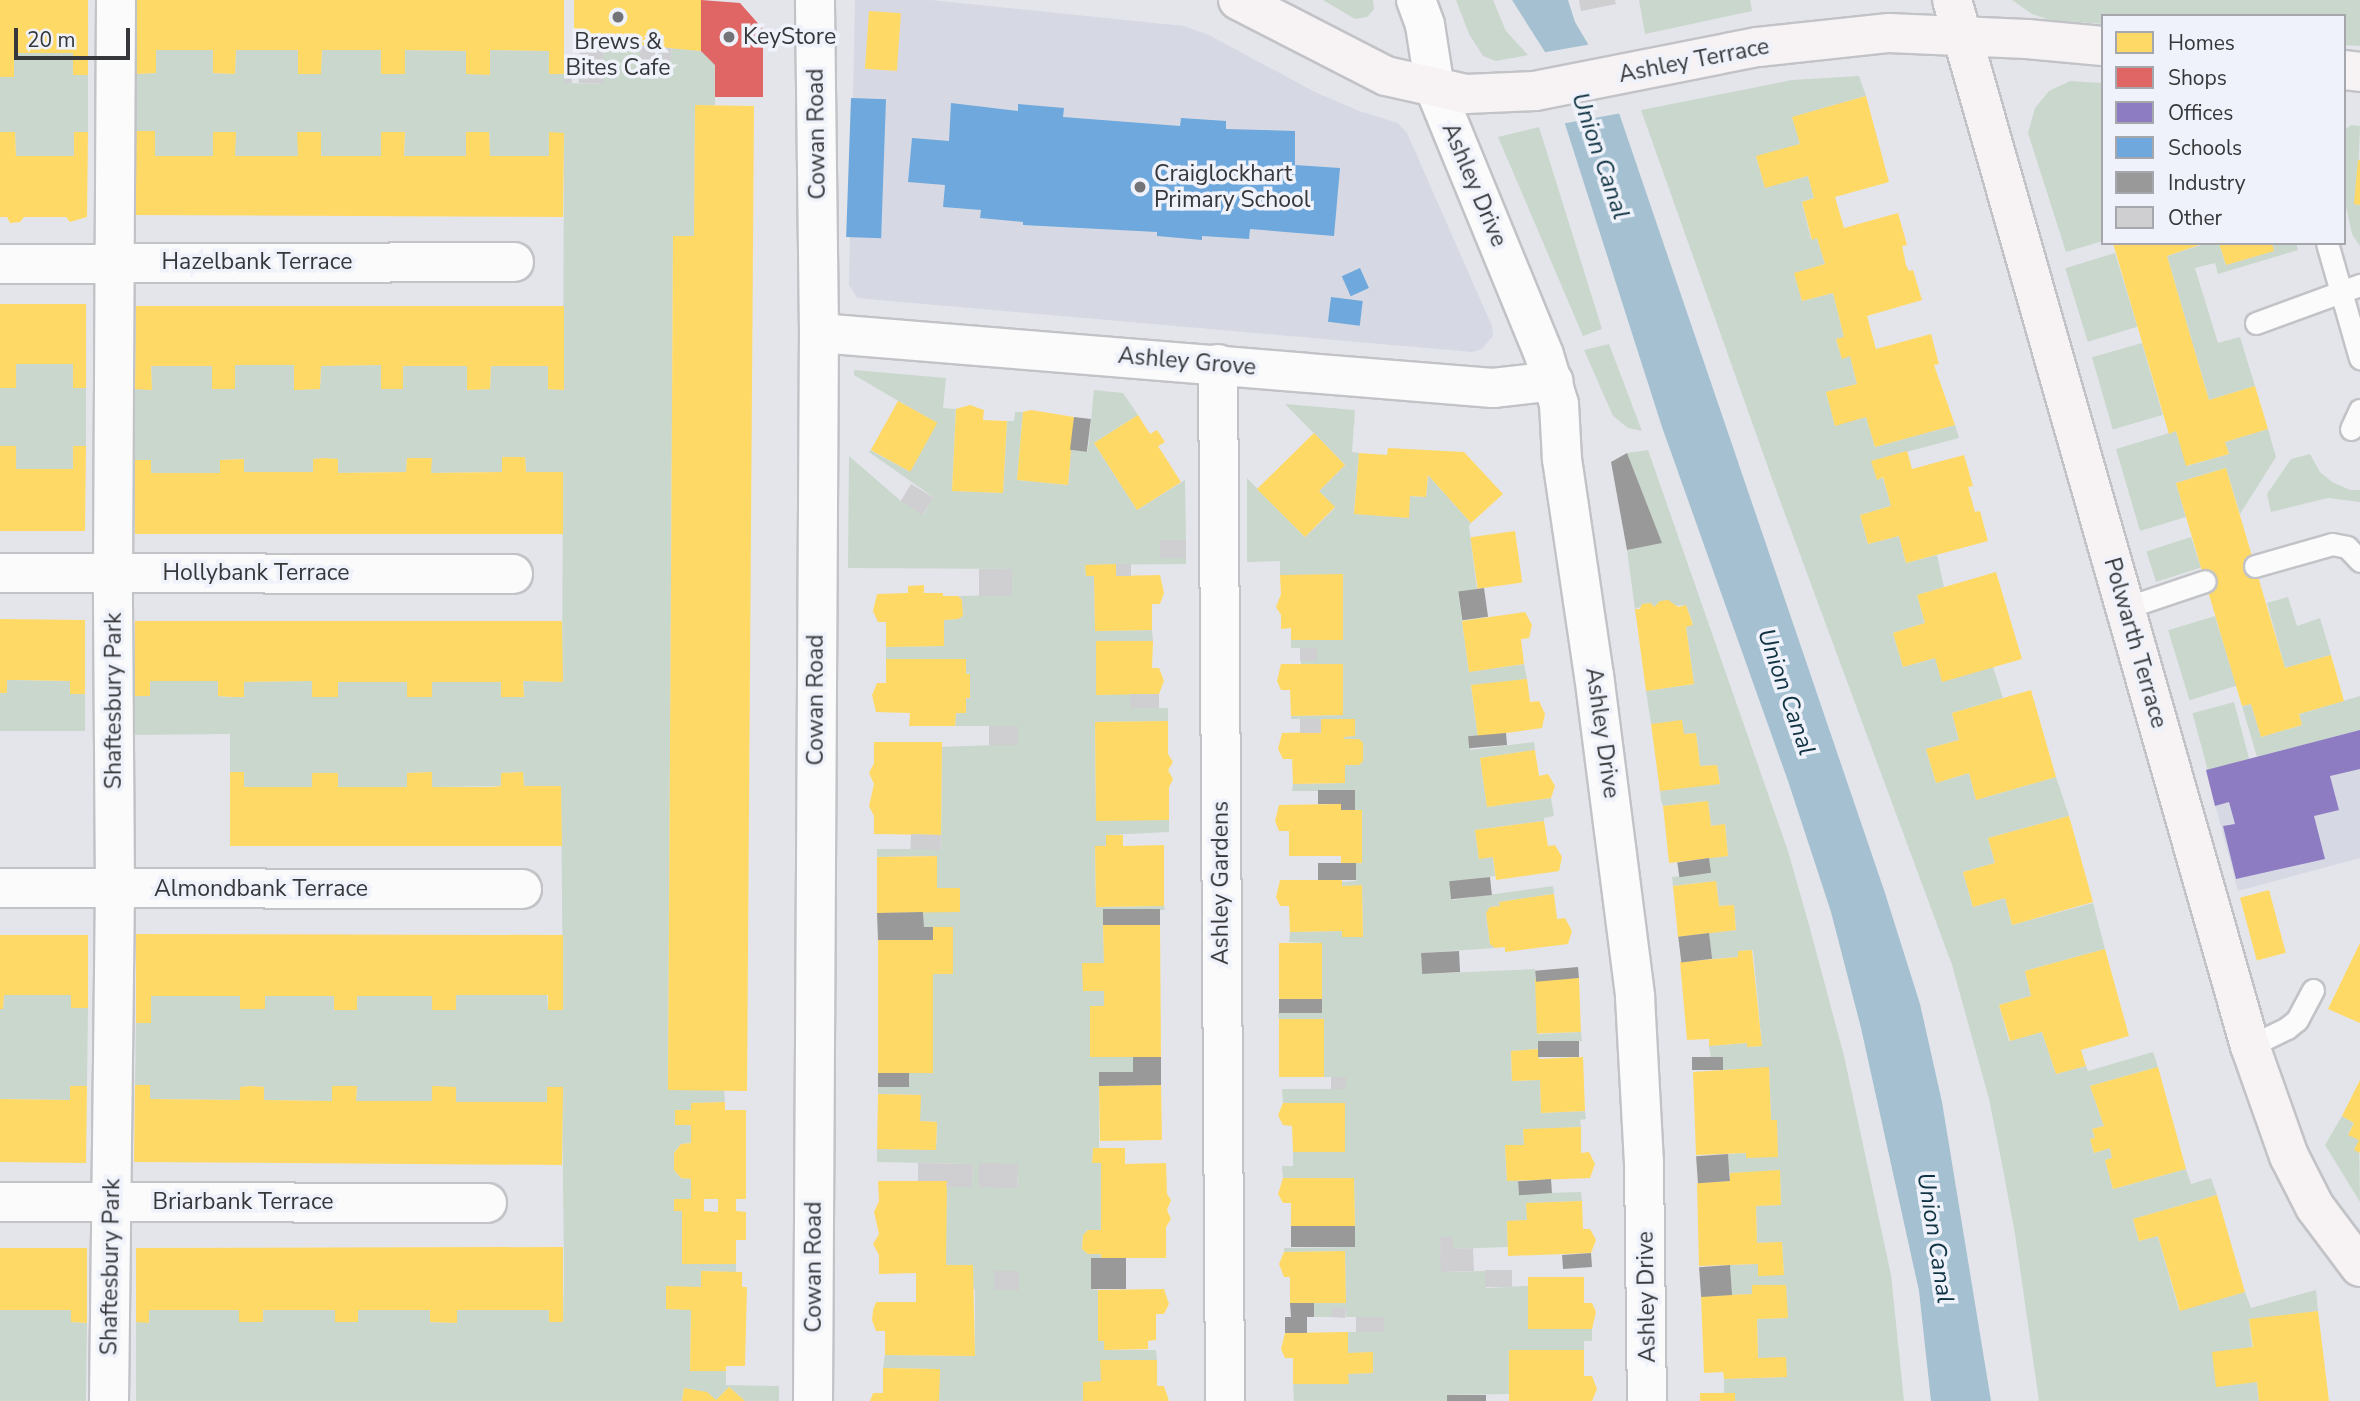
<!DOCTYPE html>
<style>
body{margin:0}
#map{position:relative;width:2360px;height:1401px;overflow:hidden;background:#e4e5ea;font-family:"Nunito Sans",sans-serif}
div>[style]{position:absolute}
.built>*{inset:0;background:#d6d9e3}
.green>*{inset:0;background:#cad7cd;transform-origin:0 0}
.water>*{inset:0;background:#a5c1d1}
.pier>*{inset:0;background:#e4e5ea}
.homes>*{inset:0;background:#ffd966;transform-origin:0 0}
.shops>*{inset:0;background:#e06666}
.offices>*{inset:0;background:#8e7cc3}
.schools>*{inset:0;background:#6fa8dc;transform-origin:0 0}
.industry>*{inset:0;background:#999;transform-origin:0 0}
.building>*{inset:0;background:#cfced1;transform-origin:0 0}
.roads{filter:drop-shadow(2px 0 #c2c3c7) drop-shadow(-2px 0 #c2c3c7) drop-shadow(0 2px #c2c3c7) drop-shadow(0 -2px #c2c3c7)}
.lane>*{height:21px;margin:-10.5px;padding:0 10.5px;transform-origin:10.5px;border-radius:10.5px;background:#fbfbfc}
.street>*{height:38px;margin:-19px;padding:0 19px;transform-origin:19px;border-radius:19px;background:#fbfbfc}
.secondary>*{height:38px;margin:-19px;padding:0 19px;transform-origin:19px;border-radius:19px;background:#f7f2f4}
.dots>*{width:19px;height:19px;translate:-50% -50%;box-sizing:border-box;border:4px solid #eff2fa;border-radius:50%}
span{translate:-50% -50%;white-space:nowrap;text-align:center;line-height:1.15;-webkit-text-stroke:7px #eff2fa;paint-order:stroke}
.poi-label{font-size:23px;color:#36373a}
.left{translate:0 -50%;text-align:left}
.street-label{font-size:23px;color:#36373a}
.water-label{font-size:24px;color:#103343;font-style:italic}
.legend{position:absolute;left:2101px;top:14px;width:245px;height:231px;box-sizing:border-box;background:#eff2fa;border:2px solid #a5a7ad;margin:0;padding:9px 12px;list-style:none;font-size:21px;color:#36373a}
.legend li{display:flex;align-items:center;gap:14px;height:35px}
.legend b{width:35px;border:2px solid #a5a7ad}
.scale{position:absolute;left:14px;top:28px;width:116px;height:32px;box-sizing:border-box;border:4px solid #36373a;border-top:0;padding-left:9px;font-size:21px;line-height:24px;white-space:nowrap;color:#36373a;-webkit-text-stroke:5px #eff2fa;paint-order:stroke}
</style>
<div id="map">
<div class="built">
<i style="clip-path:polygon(855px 0,931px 0,1184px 26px,1209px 35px,1315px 92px,1359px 111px,1398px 123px,1407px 133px,1492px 326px,1493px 336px,1482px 349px,1472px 352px,857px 298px,849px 285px)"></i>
<i style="clip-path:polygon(2360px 731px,2360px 858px,2238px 891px,2206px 770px)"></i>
</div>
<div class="green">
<i style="clip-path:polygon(1323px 0,1373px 0,1374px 9px,1367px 17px,1355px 19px)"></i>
<i style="clip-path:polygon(1456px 0,1493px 0,1506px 31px,1528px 55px,1496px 61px,1483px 56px,1469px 34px)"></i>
<i style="clip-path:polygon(1639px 0,1750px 0,1752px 11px,1645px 34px)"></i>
<i style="clip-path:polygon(2012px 0,2360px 0,2360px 46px,2344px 45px,2344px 16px,2103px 16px,2103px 24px,2050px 20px,2032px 14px)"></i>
<i style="clip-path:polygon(612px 43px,641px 45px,640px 63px,670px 66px,672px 48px,701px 51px,715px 65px,715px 105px,695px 105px,694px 236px,673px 236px,668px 1090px,724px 1090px,725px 1102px,692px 1103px,691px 1110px,675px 1111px,675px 1125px,691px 1125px,691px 1143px,681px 1144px,674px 1153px,674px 1170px,681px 1178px,691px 1179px,691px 1199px,674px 1199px,674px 1211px,682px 1211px,682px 1264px,736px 1264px,736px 1272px,701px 1271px,701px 1287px,667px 1287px,666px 1309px,691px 1310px,690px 1371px,726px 1371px,726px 1385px,779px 1386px,779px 1401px,745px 1401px,729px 1387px,716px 1400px,684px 1388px,682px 1401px,136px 1401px,136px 1322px,149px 1322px,149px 1310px,239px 1310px,240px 1322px,263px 1322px,263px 1310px,335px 1310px,335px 1322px,358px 1322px,358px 1310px,430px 1310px,430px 1322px,456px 1323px,457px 1310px,549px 1310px,549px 1322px,563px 1322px,564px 1273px,562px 1088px,547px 1087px,547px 1102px,456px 1102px,455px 1087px,432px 1087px,432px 1101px,356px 1101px,357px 1086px,333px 1086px,332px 1101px,264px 1100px,264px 1087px,251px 1086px,240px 1087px,240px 1100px,150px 1099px,135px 1085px,136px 1023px,151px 1023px,151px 996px,240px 996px,241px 1009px,264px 1009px,265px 996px,334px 996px,347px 1010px,357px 1009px,357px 996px,432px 996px,456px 1010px,456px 995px,547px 995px,548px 1010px,563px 1010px,561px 786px,524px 786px,523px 772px,501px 773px,501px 786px,432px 787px,431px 772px,408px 773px,407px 787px,338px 787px,338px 773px,313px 773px,312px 787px,244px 787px,244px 772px,230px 772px,230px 734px,135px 735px,135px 696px,150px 681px,218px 681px,218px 696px,231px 697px,244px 696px,244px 682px,312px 681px,312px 697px,337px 697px,338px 682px,501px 682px,501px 696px,514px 697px,524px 696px,523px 681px,562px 682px,563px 472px,526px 472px,525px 457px,502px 457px,502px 472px,431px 473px,431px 458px,407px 458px,406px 472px,338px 473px,338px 459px,325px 458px,313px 459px,313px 472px,244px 472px,243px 459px,220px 460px,220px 473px,151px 473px,151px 460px,135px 460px,135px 389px,152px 389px,151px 366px,212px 366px,212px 389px,234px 389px,235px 365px,294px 365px,295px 390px,320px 389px,321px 366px,381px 365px,381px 389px,403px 389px,403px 366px,467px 366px,467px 390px,490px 389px,491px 366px,548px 366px,548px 389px,563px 390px,564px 133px,549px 133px,549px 156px,490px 156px,489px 132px,466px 133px,466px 156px,404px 156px,405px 133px,394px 132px,381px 133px,381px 156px,321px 156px,321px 132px,298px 132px,298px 156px,235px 156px,235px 132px,213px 132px,213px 156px,155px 156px,155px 131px,136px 131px,136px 74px,156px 73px,156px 50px,213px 50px,213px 73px,235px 74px,236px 50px,298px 50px,298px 74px,321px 73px,322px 50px,381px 50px,382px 74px,405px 74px,405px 50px,466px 51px,466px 74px,478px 74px,490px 50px,549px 51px,549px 74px,564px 74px,565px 83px,602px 84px,604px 46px,612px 46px)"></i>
<i style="clip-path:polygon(14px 53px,73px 53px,73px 75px,88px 75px,88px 132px,74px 156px,16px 156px,15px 132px,0 132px,0 77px,14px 76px)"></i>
<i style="clip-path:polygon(1859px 76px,1866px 96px,1793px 117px,1800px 144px,1756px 157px,1765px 187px,1808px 176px,1814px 198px,1802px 202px,1811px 239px,1817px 238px,1825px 264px,1795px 273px,1802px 301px,1833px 293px,1844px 337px,1836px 340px,1842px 358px,1850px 356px,1857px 384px,1826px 392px,1835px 425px,1866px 417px,1875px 447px,1955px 425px,1959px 438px,1872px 461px,1877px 479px,1883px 478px,1891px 506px,1860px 515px,1868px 544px,1899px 536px,1906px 563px,1937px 555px,1944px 587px,1917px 595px,1925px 623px,1893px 633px,1903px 667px,1935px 658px,1993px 667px,2003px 698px,1952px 713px,1959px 740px,1926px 749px,1936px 783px,1969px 773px,1976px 800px,2056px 777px,2069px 816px,1988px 838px,1995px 863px,1963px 872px,1973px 907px,2005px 898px,2012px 925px,2093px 903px,2105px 949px,2025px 971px,2031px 996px,1999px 1005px,2009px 1041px,2042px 1032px,2056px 1074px,2086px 1066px,2088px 1071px,2153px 1052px,2158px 1067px,2090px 1086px,2104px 1126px,2092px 1129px,2095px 1138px,2090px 1139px,2094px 1153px,2110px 1148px,2112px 1158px,2105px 1160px,2113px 1189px,2186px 1169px,2191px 1184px,2211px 1178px,2217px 1195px,2133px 1219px,2139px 1241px,2158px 1236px,2179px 1310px,2245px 1292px,2251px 1308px,2316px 1290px,2318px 1311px,2249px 1320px,2259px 1401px,2039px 1401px,2015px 1234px,2002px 1164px,1989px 1099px,1952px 965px,1775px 487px,1641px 110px,1792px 80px)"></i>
<i style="clip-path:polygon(2070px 81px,2103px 83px,2103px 241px,2066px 252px,2028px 133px,2035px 108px,2049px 91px)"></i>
<i style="clip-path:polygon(2351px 125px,2360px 126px,2357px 204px,2360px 205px,2360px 246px,2352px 234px,2344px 197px,2344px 130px)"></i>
<i style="clip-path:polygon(1539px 127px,1602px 329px,1583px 336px,1498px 137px)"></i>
<i style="clip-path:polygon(2207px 243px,2219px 243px,2226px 265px,2273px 251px,2272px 243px,2296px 243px,2298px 250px,2218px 274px,2215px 263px,2195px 268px,2218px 343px,2240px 337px,2255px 386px,2209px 400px,2167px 256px)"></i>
<i style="left:2115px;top:253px;width:77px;height:52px;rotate:73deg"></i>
<i style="left:2142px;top:343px;width:75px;height:52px;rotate:74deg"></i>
<i style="clip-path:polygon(1609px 344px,1642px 431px,1628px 428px,1613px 416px,1584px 350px)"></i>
<i style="clip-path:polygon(16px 364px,73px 364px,73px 387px,86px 388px,86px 446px,73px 446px,73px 469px,16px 469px,16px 446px,0 446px,0 388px,16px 387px)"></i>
<i style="clip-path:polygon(evenodd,854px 370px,946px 378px,943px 408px,956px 409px,952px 491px,1003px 493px,1007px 421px,1014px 421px,1015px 412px,1023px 412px,1017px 480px,1068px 485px,1071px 450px,1088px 451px,1094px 390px,1123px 393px,1138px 415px,1094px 443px,1137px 510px,1185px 480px,1186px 540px,1160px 541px,1161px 558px,1186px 558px,1186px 564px,1085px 565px,1086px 576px,1094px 576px,1095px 631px,1152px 630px,1153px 641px,1096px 641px,1130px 694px,1130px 708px,1168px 708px,1168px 721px,1095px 722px,1096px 820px,1169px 820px,1169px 832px,1107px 835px,1106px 846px,1095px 846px,1096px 907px,1164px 906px,1165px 910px,1103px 910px,1104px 963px,1083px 964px,1083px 991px,1104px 991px,1104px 1006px,1090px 1006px,1091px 1057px,1133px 1057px,1133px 1072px,1099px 1073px,1099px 1148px,1093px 1149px,1092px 1163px,1101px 1163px,1101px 1230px,1088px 1230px,1083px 1235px,1082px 1249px,1101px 1254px,1101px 1258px,1091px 1258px,1091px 1289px,1098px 1290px,1098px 1340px,1104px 1341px,1105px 1350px,1156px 1350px,1157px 1360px,1101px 1360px,1101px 1381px,1083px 1382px,1083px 1401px,939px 1401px,939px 1369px,883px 1368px,885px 1355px,975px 1356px,975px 1290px,946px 1265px,946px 1187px,972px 1187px,973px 1164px,877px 1162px,877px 1149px,936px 1150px,937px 1122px,920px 1121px,920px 1095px,878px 1094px,878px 1087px,909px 1087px,909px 1073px,933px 1073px,933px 974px,952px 927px,924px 927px,923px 912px,960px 912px,960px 888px,937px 888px,937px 856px,877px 857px,877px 849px,941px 849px,942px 747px,1018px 744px,1018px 726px,955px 726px,956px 713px,966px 698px,970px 698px,970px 674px,886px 659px,886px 647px,944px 646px,944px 620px,958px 619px,962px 616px,962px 600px,958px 596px,1012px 595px,1012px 569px,848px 568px,849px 456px,901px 501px,924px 514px,933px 497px,869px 452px,870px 450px,909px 471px,936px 423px,854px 375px,854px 370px,980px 1164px,1018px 1164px,1018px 1187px,980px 1187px,980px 1164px,854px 370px,994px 1271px,1019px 1271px,1019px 1289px,994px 1289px,994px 1271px)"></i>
<i style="clip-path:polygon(1285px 404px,1355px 410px,1352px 452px,1359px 453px,1354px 513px,1408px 518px,1410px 496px,1426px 497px,1428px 475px,1471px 523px,1469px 526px,1477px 589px,1458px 592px,1469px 672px,1524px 664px,1527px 679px,1471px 686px,1478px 737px,1470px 750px,1534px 742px,1535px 750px,1480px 758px,1487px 807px,1551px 798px,1554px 816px,1544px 818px,1544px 821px,1475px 830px,1479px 858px,1493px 857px,1495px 876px,1450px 882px,1452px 900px,1553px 886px,1554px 894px,1499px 902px,1500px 906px,1490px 907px,1486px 913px,1490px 943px,1495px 948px,1421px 953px,1422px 974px,1535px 969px,1538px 1034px,1581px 1032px,1582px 1041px,1539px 1043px,1539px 1049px,1511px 1051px,1512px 1081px,1540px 1080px,1541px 1113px,1585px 1111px,1586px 1119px,1580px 1120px,1581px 1127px,1523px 1130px,1524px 1145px,1505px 1146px,1507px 1180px,1518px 1180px,1519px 1194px,1581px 1192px,1582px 1201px,1527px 1203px,1527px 1220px,1507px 1222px,1508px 1247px,1453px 1249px,1453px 1237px,1440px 1238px,1442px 1272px,1485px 1271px,1486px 1288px,1528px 1286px,1592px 1329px,1592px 1341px,1584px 1341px,1584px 1350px,1510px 1350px,1509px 1394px,1447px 1395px,1447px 1401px,1294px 1401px,1293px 1384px,1348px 1384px,1348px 1374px,1373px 1373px,1373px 1353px,1348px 1353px,1348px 1332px,1384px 1332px,1384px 1317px,1346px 1317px,1346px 1308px,1332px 1308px,1332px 1317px,1314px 1317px,1314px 1303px,1346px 1302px,1345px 1251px,1284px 1252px,1284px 1248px,1355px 1247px,1354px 1178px,1283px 1178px,1282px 1166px,1293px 1166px,1293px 1152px,1345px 1151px,1344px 1103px,1283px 1103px,1282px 1089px,1345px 1089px,1345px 1077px,1324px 1077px,1323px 1019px,1279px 1019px,1278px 1013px,1322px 1012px,1322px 943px,1289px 942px,1290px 932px,1342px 931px,1343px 937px,1363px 937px,1362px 886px,1342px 886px,1341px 882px,1356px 881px,1356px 863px,1362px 862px,1362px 810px,1355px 810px,1355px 791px,1292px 791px,1293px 784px,1345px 783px,1344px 737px,1354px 719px,1291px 719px,1291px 716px,1343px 715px,1343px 664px,1301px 664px,1301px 661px,1317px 661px,1317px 648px,1291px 648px,1291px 640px,1343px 640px,1343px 575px,1280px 575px,1280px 561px,1247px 562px,1247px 478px,1305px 537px,1335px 508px,1319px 491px,1345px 465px)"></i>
<i style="clip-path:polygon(2268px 429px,2276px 457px,2240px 514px,2226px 468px,2176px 483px,2186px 517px,2140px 531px,2116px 449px,2176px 431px,2187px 466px,2229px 454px,2225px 442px)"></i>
<i style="clip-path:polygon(1648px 450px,1788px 851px,1809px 925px,1844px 1056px,1891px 1275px,1904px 1401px,1735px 1401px,1735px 1393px,1724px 1393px,1724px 1379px,1786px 1377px,1758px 1358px,1757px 1319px,1787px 1318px,1786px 1285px,1752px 1285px,1752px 1294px,1732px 1295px,1730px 1265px,1758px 1264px,1758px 1275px,1784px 1275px,1782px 1242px,1757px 1243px,1756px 1206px,1781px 1205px,1780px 1171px,1730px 1173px,1729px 1168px,1728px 1154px,1746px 1153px,1746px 1158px,1777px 1120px,1771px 1120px,1769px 1068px,1723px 1070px,1723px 1058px,1711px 1058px,1709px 1046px,1747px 1043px,1748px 1047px,1762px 1046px,1753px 950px,1738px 951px,1738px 957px,1712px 959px,1709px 933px,1736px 930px,1734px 905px,1719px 906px,1716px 881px,1673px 886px,1672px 877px,1710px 873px,1709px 858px,1728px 856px,1725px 825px,1711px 826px,1708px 801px,1663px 806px,1661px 800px,1660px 791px,1720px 783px,1717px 765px,1700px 766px,1696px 733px,1684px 734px,1651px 724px,1646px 691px,1694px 684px,1686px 627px,1693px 624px,1686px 605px,1654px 607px,1651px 603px,1635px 609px,1627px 550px,1661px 543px,1627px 453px)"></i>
<i style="clip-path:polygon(2310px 454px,2320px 472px,2332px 482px,2350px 490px,2360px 490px,2360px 502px,2328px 498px,2271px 512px,2267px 494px,2291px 459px)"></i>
<i style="left:2191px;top:537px;width:32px;height:47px;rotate:72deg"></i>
<i style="clip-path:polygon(2288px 597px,2297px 626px,2320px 618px,2331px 655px,2285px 668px,2267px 603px)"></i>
<i style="left:2215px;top:616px;width:73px;height:49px;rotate:73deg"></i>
<i style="clip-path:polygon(7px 680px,70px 681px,85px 694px,85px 731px,0 731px,0 693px,7px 693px)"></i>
<i style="clip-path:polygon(2360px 696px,2360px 730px,2257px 757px,2242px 706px,2251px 704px,2261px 737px,2302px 725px,2299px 714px)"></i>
<i style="left:2234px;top:702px;width:59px;height:43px;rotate:75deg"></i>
<i style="clip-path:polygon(4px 995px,71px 995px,71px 1008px,88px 1008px,87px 1086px,70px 1100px,0 1099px,0 1009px,3px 1009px)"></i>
<i style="clip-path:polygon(2342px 1116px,2354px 1123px,2348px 1134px,2359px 1140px,2360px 1202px,2325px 1145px)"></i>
<i style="clip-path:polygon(0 1310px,71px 1310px,71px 1322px,87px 1323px,86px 1401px,0 1401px)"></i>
</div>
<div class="water">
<i style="clip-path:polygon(1512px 0,1568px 0,1575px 22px,1588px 44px,1619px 113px,1885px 893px,1920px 1004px,1942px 1102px,1991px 1401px,1931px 1401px,1919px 1291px,1861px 1028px,1831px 912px,1788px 781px,1662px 427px,1565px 124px,1545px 52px)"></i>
</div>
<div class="pier">
<i style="clip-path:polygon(1592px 44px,1622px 113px,1561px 124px,1541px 53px)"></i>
</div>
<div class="homes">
<i style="clip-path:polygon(0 0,88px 0,88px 75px,73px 75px,73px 53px,14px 53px,14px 77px,0 77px)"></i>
<i style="clip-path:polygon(136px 0,564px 0,564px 74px,549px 74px,549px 51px,490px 50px,490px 75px,466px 74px,466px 51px,405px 50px,405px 74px,381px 74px,381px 50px,322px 50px,321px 74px,298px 74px,298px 50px,236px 50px,235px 74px,213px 73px,213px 50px,156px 50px,156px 73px,136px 74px)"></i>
<i style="clip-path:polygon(574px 0,701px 0,701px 51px,612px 43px,612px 46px,574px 45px)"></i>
<i style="left:869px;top:11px;width:32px;height:58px;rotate:4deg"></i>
<i style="clip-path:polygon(1866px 96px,1889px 182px,1835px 197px,1844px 228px,1898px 213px,1907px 245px,1902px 246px,1906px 265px,1909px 271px,1913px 270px,1922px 300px,1867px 316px,1876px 349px,1931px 334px,1939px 364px,1934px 365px,1955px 425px,1875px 447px,1866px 417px,1835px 426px,1826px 392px,1857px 384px,1850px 356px,1842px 359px,1836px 339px,1844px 337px,1833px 293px,1802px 301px,1794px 273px,1825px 264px,1817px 238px,1812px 240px,1802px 202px,1814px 198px,1808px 176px,1765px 188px,1756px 156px,1800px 144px,1792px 117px)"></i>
<i style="clip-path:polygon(695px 105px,754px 106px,747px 1091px,668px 1090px,673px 236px,694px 236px)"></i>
<i style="clip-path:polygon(136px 131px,155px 131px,155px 156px,213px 156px,213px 132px,236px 132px,235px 156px,298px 156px,297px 132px,321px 132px,321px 156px,381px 156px,381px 132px,405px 132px,404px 156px,466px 156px,466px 132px,489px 132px,490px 156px,549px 156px,549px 132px,564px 133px,563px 217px,135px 215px)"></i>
<i style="clip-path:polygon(0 132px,15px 132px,16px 156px,74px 156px,74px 132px,88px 132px,87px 217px,70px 222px,66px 217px,24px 217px,20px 222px,10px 223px,7px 217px,0 217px)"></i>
<i style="clip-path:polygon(2358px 160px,2360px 160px,2360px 205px,2354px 204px)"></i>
<i style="clip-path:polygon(2113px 243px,2205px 243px,2167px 256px,2209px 400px,2255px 386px,2268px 429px,2225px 442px,2229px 454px,2186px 466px,2176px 431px,2169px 434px)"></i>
<i style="clip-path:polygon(2219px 243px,2272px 243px,2274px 251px,2226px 265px)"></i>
<i style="clip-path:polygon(0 304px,86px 304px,86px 388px,73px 388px,73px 364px,16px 364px,16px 388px,0 388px)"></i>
<i style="clip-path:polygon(136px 306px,564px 306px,564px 390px,548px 389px,548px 366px,491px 366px,490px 389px,467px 390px,467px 366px,403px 366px,403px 389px,381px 389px,381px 365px,321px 366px,320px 389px,294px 390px,294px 365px,235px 365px,235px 389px,212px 389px,212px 366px,151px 366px,152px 390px,135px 389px)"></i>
<i style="left:898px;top:401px;width:45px;height:56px;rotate:29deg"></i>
<i style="clip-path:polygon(970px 405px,984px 410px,983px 420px,1007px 421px,1003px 493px,952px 491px,956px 409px)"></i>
<i style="clip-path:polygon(1031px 410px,1074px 417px,1068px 485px,1017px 480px,1023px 412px)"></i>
<i style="clip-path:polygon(1138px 415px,1150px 434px,1157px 430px,1165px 442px,1158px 446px,1181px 482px,1137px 510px,1094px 443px)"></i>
<i style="clip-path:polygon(1314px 433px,1345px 465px,1319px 491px,1335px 507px,1305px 537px,1257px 489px)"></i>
<i style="clip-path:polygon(0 446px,16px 446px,16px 469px,73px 469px,73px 446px,86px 446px,85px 531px,0 531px)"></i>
<i style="clip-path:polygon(1388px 448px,1464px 452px,1503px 494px,1471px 523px,1428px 475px,1426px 497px,1410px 496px,1409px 518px,1354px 514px,1359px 453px,1387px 455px)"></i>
<i style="clip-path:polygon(1907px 451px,1912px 469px,1964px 455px,1973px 486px,1968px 487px,1975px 512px,1980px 511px,1988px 541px,1906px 563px,1899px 536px,1868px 544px,1860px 515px,1891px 506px,1883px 477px,1877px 480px,1871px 461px)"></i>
<i style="clip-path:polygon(502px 457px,525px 457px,526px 472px,563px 472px,563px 534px,135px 534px,135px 460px,151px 460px,151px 473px,220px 473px,220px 460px,244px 459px,244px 472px,313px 472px,313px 459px,325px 458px,338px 459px,338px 473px,406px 472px,407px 458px,432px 458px,431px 473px,502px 472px)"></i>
<i style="clip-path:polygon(2226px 468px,2285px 668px,2331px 655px,2344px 701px,2299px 714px,2302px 725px,2261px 737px,2251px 704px,2242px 706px,2176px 483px)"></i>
<i style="left:1515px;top:531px;width:52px;height:45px;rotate:82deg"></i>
<i style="clip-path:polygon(1116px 564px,1116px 576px,1160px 575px,1164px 593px,1160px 604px,1152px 604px,1152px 630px,1095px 631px,1094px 576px,1086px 576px,1085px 565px)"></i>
<i style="clip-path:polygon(1996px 572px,2022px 659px,1942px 682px,1935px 658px,1903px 667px,1893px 633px,1925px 623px,1917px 595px)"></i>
<i style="clip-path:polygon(1343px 574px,1343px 640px,1291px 640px,1291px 628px,1281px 629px,1281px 615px,1276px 607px,1281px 594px,1280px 575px)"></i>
<i style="clip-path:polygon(924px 585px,924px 593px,943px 593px,943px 596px,958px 596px,962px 600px,963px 616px,958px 619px,944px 620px,944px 646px,886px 647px,886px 622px,878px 622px,873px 611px,877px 594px,908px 593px,908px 586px)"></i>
<i style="clip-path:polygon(1668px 600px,1678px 607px,1686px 605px,1693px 625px,1686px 627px,1694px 684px,1646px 691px,1635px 609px,1640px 609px,1642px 604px,1651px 603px,1654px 607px,1660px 601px)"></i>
<i style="clip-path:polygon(1525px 612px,1532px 625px,1529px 638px,1521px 639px,1524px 664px,1469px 672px,1462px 621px)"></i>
<i style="clip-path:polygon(0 619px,85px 620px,85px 694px,70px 694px,70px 681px,17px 680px,7px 680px,7px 693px,0 693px)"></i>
<i style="clip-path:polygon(135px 621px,562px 621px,563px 682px,523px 681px,524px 697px,501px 697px,501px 682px,432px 682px,432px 697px,407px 697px,407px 682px,338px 682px,338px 697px,312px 697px,312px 681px,244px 682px,244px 697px,231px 697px,218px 696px,218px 681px,150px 681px,150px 696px,135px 696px)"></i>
<i style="clip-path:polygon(1096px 641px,1153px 641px,1152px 668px,1159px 668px,1164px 681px,1159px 694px,1096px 695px)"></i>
<i style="clip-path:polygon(886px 659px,966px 659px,966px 674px,970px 674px,970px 698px,966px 698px,966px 713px,956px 713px,955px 726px,909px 726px,910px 713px,876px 712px,872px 695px,877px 683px,886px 683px)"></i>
<i style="clip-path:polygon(1281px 664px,1343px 664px,1343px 715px,1291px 716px,1290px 690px,1281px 690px,1277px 681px)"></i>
<i style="clip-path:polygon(1527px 679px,1530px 702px,1539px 701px,1545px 714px,1542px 728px,1478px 737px,1471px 685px)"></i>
<i style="clip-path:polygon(2031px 690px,2056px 777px,1976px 800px,1969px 773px,1936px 783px,1926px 749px,1959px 740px,1952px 713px)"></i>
<i style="clip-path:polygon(1321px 719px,1355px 719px,1355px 736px,1344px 737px,1344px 739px,1359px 739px,1363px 743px,1363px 761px,1359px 765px,1345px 765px,1345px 783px,1293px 784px,1292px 759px,1283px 759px,1278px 749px,1282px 733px,1321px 732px)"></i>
<i style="clip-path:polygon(1682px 720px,1684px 734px,1696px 733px,1700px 766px,1717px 765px,1720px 784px,1660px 791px,1651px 724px)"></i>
<i style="clip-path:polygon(1168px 721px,1168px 754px,1173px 762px,1168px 770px,1173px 779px,1169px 787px,1169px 820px,1096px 821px,1095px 722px)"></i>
<i style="clip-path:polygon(874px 742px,942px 742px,941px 835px,874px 834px,874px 816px,869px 806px,874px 784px,869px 773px,874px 763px)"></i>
<i style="clip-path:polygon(1535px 750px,1539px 776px,1548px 774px,1555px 786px,1551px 798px,1487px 807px,1480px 758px)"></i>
<i style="clip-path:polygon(230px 772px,244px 772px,244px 787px,312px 787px,312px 773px,338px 773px,338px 787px,407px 787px,407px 773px,432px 772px,432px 787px,491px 787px,501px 786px,501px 773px,523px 772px,524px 786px,561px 786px,562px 846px,230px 846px)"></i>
<i style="clip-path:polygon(1708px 801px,1711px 826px,1725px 824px,1728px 856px,1669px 863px,1663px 806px)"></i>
<i style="clip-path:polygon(1341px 804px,1341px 810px,1362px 810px,1362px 863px,1341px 863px,1341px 856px,1289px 856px,1289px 831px,1279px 831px,1275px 821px,1279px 805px)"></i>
<i style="clip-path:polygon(2069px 816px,2093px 902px,2012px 925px,2005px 898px,1973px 907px,1963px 872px,1995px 863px,1988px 838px)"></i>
<i style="clip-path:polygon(1544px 821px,1548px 846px,1555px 845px,1562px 857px,1559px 871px,1496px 880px,1493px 857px,1479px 859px,1475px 830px)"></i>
<i style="clip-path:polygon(1106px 835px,1123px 835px,1123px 846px,1164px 845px,1164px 906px,1096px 907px,1095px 846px,1106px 846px)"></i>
<i style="clip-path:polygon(937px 856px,937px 888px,960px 888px,960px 912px,877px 913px,877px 857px)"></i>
<i style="clip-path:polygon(1280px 880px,1342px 880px,1342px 886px,1362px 885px,1363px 937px,1342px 937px,1342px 931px,1290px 932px,1289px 906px,1280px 906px,1276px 897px)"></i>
<i style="clip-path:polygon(1716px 881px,1719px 906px,1734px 905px,1736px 930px,1678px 937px,1673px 886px)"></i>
<i style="left:2269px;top:890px;width:65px;height:30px;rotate:75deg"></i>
<i style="clip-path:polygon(1554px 894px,1557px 919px,1565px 918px,1572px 931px,1568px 944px,1505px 952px,1505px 947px,1495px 948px,1490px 944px,1486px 913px,1490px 907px,1500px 906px,1499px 902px)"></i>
<i style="clip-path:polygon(1103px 925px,1160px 925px,1161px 1057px,1090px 1057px,1090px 1006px,1104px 1006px,1104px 991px,1083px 991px,1082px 963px,1104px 963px)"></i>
<i style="clip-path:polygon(933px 927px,953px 927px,953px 974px,933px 974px,933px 1073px,878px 1073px,878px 940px,933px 940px)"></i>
<i style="clip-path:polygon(136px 934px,563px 935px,563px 1010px,548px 1010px,548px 995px,456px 995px,456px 1010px,432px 1010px,432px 996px,357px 996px,357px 1010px,334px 1010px,334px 996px,265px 996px,265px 1009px,240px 1009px,240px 996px,151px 996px,151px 1023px,136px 1023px)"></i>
<i style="clip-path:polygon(0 935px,88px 935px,88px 1008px,71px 1008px,71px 995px,4px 995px,3px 1009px,0 1009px)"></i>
<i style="left:1279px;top:943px;width:43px;height:57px"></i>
<i style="clip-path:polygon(2360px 943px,2360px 1023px,2328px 1009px)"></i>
<i style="clip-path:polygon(2105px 949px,2129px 1036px,2081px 1050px,2086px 1066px,2056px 1074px,2042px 1032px,2010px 1041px,1999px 1005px,2031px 996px,2025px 971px)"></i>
<i style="clip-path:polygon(1752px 950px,1762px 1046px,1747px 1047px,1747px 1043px,1709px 1046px,1709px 1039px,1687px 1040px,1680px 962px,1738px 957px,1738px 951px)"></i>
<i style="left:1579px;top:978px;width:54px;height:44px;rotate:88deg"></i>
<i style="left:1279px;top:1019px;width:45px;height:58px"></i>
<i style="clip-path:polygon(1539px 1049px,1539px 1059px,1583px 1057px,1585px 1111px,1541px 1113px,1540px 1080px,1512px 1081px,1511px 1051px)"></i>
<i style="clip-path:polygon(1769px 1067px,1771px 1120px,1777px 1120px,1778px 1157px,1746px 1158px,1746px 1153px,1696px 1155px,1693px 1072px)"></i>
<i style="clip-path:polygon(2158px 1067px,2186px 1169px,2113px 1189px,2105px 1160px,2112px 1158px,2110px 1148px,2094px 1153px,2090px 1139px,2095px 1138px,2092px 1129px,2104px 1126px,2090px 1086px)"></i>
<i style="clip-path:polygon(2360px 1080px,2360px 1153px,2354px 1150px,2359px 1140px,2348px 1135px,2354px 1123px,2342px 1116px)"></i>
<i style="clip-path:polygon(135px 1085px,150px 1085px,150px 1099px,240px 1100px,240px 1087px,251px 1086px,264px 1087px,264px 1100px,332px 1101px,332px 1086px,357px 1086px,356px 1101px,432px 1101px,432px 1086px,456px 1087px,456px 1102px,547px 1102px,547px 1087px,563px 1087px,562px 1165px,134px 1162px)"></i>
<i style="left:1161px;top:1085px;width:55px;height:62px;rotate:89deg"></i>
<i style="clip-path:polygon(70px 1086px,87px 1086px,86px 1163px,0 1162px,0 1099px,70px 1100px)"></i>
<i style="clip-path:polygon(878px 1094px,921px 1095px,920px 1121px,937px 1122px,936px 1150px,877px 1149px)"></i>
<i style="clip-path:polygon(evenodd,725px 1102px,725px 1110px,746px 1110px,746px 1199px,736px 1199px,736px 1211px,746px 1212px,746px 1240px,736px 1240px,736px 1264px,682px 1264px,682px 1211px,674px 1211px,674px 1199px,691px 1199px,691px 1179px,681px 1178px,674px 1170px,674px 1153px,681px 1144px,691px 1143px,691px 1125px,675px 1125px,675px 1110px,691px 1110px,691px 1103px,725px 1102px,704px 1199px,718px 1199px,718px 1212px,704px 1211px,704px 1199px)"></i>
<i style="clip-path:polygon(1283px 1103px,1345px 1103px,1345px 1152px,1293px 1152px,1292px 1126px,1283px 1125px,1278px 1115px)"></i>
<i style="clip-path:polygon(1581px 1127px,1581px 1153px,1589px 1152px,1595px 1164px,1590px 1178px,1507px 1181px,1505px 1145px,1524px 1145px,1523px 1129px)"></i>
<i style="clip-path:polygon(1093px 1148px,1125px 1148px,1125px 1164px,1166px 1163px,1167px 1194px,1171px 1200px,1167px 1210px,1171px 1219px,1166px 1227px,1166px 1258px,1101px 1258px,1101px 1254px,1088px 1254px,1082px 1249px,1083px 1235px,1088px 1230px,1101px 1230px,1101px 1163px,1092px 1163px)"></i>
<i style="clip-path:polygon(1780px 1170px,1781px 1205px,1756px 1206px,1757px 1243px,1782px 1242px,1784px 1275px,1758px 1276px,1758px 1264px,1699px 1266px,1697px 1183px,1730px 1181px,1730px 1173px)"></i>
<i style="clip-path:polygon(1283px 1178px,1354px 1178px,1355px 1226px,1291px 1227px,1291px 1203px,1283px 1203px,1278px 1194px)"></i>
<i style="clip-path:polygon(878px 1181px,947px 1181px,946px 1265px,973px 1265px,975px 1356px,885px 1355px,885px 1331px,876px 1331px,872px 1320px,873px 1310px,876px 1302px,916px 1302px,916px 1273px,879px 1274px,879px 1255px,873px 1244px,879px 1234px,874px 1212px,879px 1201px)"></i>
<i style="clip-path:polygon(2217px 1195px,2245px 1292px,2180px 1311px,2158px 1236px,2139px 1241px,2133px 1219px)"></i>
<i style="clip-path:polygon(1582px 1201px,1583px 1229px,1590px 1229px,1596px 1240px,1591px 1253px,1508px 1256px,1507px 1221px,1527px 1220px,1526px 1203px)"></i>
<i style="clip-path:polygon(563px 1247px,563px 1322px,549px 1322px,549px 1310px,457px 1310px,457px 1323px,430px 1322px,430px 1310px,358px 1310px,358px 1322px,335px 1322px,335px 1310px,263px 1310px,263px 1322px,239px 1322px,239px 1310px,149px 1310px,149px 1323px,136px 1322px,136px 1248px)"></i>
<i style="clip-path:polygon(0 1248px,87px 1248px,87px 1323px,71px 1322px,71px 1310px,0 1310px)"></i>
<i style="clip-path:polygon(1345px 1251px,1346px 1303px,1290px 1303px,1290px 1277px,1284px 1277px,1279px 1264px,1284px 1252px)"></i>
<i style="clip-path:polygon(701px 1271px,742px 1272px,742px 1287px,747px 1287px,745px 1366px,726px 1366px,726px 1371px,690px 1371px,691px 1310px,666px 1309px,666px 1286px,701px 1287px)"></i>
<i style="clip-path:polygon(1528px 1277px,1584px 1277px,1584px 1303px,1592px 1303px,1596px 1312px,1592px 1329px,1528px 1329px)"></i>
<i style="clip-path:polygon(1752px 1285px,1786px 1285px,1788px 1318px,1757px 1319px,1758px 1358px,1786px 1357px,1787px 1377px,1724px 1379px,1723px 1372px,1704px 1373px,1701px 1296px,1752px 1294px)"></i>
<i style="clip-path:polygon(1164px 1289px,1169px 1304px,1164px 1314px,1156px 1314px,1156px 1340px,1148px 1341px,1148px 1349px,1104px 1350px,1104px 1341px,1098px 1341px,1098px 1290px)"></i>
<i style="clip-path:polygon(2318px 1311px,2329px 1401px,2259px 1401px,2257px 1382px,2216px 1387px,2212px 1352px,2253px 1347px,2249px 1319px)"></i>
<i style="clip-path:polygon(1348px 1332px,1348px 1353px,1373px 1352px,1373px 1373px,1348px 1374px,1349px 1384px,1293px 1384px,1293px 1358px,1285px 1358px,1281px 1349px,1285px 1333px)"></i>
<i style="clip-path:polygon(1509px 1350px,1584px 1350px,1584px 1376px,1592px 1376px,1597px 1389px,1592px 1401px,1509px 1401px)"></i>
<i style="clip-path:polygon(1100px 1360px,1157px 1360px,1157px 1386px,1164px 1386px,1169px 1401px,1083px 1401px,1083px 1382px,1101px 1381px)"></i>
<i style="clip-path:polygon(883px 1368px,940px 1369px,939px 1401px,870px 1401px,873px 1393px,883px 1393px)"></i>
<i style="clip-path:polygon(729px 1387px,745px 1401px,682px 1401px,684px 1388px,707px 1392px,716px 1400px)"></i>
<i style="left:1700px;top:1393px;width:35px;height:8px"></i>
</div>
<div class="shops">
<i style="clip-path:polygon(701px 0,740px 3px,763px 29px,763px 97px,715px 97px,715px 65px,701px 51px)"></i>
</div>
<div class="offices">
<i style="clip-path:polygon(2360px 730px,2360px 769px,2330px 776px,2339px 810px,2314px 816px,2325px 859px,2236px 879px,2223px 826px,2235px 824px,2229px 802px,2215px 806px,2206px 770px)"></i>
</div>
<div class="schools">
<i style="left:851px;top:98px;width:35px;height:139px;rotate:2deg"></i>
<i style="clip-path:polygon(951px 103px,1018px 111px,1018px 104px,1064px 108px,1063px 117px,1180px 126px,1181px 118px,1226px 121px,1226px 129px,1295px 131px,1295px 165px,1340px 168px,1334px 236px,1250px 229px,1249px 239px,1202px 236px,1202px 240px,1157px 236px,1157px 232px,1023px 225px,1023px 222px,980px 218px,981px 210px,943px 207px,945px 185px,908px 182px,912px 138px,949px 141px)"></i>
<i style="left:1360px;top:268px;width:22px;height:20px;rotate:66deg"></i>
<i style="left:1331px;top:297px;width:32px;height:25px;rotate:7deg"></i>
</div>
<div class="industry">
<i style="left:1074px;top:417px;width:17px;height:33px;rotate:7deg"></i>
<i style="clip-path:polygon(1627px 453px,1662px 543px,1627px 550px,1611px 462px)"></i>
<i style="left:1484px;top:588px;width:29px;height:26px;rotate:82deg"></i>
<i style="left:1506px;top:733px;width:12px;height:38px;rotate:85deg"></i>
<i style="clip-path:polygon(1318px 790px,1355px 790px,1355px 810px,1341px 810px,1341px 804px,1318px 804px)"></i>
<i style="left:1709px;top:858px;width:15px;height:32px;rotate:82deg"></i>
<i style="left:1318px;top:863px;width:38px;height:17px"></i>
<i style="left:1490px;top:877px;width:18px;height:41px;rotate:84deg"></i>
<i style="left:1160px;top:909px;width:16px;height:57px;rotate:90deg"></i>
<i style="clip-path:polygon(923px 912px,924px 927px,933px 927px,933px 940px,878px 940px,877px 913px)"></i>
<i style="left:1709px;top:933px;width:26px;height:31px;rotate:83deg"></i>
<i style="left:1459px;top:951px;width:21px;height:38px;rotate:87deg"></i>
<i style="left:1578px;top:967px;width:11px;height:43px;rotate:85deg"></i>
<i style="left:1322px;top:999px;width:14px;height:43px;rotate:90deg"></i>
<i style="left:1579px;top:1041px;width:16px;height:41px;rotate:90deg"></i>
<i style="clip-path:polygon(1133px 1057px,1161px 1057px,1161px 1085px,1099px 1086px,1099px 1072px,1133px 1072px)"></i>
<i style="left:1723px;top:1057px;width:13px;height:31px;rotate:90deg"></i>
<i style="left:878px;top:1073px;width:31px;height:14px"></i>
<i style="left:1728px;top:1154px;width:27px;height:32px;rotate:86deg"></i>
<i style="left:1551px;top:1179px;width:14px;height:33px;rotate:86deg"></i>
<i style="left:1355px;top:1226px;width:21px;height:64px;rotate:90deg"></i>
<i style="left:1591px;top:1253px;width:14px;height:29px;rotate:86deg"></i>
<i style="left:1091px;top:1258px;width:35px;height:31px"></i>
<i style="left:1730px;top:1265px;width:30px;height:31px;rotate:86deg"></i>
<i style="clip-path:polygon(1290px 1303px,1314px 1303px,1314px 1317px,1307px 1317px,1307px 1333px,1285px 1333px,1285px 1317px,1291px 1317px)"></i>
<i style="left:1447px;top:1395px;width:39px;height:6px"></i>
</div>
<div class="building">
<i style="clip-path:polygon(1579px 0,1615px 0,1616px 4px,1581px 11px)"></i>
<i style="left:580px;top:45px;width:24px;height:38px;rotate:2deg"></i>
<i style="left:641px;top:45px;width:31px;height:18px;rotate:6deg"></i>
<i style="left:572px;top:71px;width:12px;height:8px;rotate:90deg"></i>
<i style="left:911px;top:484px;width:26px;height:20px;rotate:31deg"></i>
<i style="left:1186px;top:540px;width:18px;height:26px;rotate:90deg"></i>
<i style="left:1116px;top:564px;width:15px;height:12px"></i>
<i style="left:979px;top:569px;width:33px;height:27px"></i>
<i style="left:1300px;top:648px;width:17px;height:13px"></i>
<i style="left:1130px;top:694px;width:29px;height:14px"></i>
<i style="left:1300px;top:719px;width:21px;height:14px"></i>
<i style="left:989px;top:726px;width:29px;height:19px"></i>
<i style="left:911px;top:834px;width:30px;height:15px;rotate:2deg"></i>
<i style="left:1331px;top:1077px;width:15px;height:12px"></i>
<i style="clip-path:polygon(918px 1163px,973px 1164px,972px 1187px,946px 1187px,947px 1181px,918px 1181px)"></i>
<i style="left:979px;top:1163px;width:39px;height:24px;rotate:1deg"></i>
<i style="clip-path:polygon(1440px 1237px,1453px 1237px,1453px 1249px,1473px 1248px,1474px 1271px,1441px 1272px)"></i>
<i style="left:1512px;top:1270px;width:17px;height:27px;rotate:90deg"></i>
<i style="left:994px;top:1271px;width:25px;height:19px"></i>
<i style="left:1332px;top:1307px;width:14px;height:10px;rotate:4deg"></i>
<i style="left:1356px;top:1317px;width:28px;height:15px"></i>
</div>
<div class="roads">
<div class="lane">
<i style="left:2327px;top:243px;width:120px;rotate:74deg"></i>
<i style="left:2256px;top:323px;width:111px;rotate:-20.1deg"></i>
<i style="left:2351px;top:429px;width:21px;rotate:-65deg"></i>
<i style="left:2255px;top:566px;width:80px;rotate:-15.9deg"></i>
<i style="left:2332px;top:544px;width:15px;rotate:11deg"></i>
<i style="left:2347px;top:547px;width:19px;rotate:47deg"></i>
<i style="left:2125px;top:608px;width:84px;rotate:-18.6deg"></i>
<i style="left:2250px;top:1046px;width:41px;rotate:-25.9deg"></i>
<i style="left:2287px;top:1028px;width:13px;rotate:-39deg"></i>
<i style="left:2297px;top:1020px;width:34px;rotate:-62deg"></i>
</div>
<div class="street">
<i style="left:1416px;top:0;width:27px;rotate:70deg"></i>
<i style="left:1425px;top:25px;width:65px;rotate:81.1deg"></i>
<i style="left:1435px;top:89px;width:287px;rotate:67.7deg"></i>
<i style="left:1544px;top:355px;width:51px;rotate:73deg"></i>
<i style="left:1559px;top:404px;width:55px;rotate:86.9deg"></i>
<i style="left:1562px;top:459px;width:218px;rotate:81.6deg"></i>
<i style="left:1594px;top:675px;width:325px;rotate:82.7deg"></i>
<i style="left:1635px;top:997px;width:166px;rotate:86.9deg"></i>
<i style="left:1644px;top:1163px;width:238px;rotate:89.3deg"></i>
<i style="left:0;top:264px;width:514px;rotate:-0.22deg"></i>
<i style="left:819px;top:333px;width:676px;rotate:4.67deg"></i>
<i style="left:1493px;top:388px;width:61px;rotate:-6.5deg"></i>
<i style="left:1218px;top:364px;width:1037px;rotate:89.61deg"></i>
<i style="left:0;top:573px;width:513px;rotate:0.11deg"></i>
<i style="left:0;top:888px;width:522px;rotate:0.11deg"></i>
<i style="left:0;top:1202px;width:487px;rotate:0.1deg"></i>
<i style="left:109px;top:1401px;width:511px;rotate:-89.33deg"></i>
<i style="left:115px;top:890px;width:317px;rotate:-90.4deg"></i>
<i style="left:113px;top:573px;width:573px;rotate:-89.7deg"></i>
<i style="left:813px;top:1401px;width:1068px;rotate:-89.68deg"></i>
<i style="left:819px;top:333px;width:333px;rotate:-90.7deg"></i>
</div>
<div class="secondary">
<i style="left:1238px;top:0;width:166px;rotate:27.2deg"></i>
<i style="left:1386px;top:76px;width:82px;rotate:12.7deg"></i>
<i style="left:1466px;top:94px;width:69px;rotate:-2.5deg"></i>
<i style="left:1535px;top:91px;width:227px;rotate:-11.2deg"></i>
<i style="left:1758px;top:47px;width:132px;rotate:-6.1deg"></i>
<i style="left:1889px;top:33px;width:138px;rotate:2.5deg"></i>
<i style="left:2027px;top:39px;width:76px;rotate:5.3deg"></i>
<i style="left:1952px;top:0;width:1088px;rotate:74.1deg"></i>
<i style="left:2250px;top:1046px;width:117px;rotate:70.5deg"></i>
<i style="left:2289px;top:1156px;width:57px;rotate:63deg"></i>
<i style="left:2315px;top:1207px;width:75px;rotate:53.1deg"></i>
<i style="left:2344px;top:70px;width:16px;rotate:7deg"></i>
</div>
</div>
<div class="dots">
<i style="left:618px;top:17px;background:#737478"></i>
<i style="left:729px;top:37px;background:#737478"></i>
<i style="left:1140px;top:187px;background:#737478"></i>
</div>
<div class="poi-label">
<span class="left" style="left:743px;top:37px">KeyStore</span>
<span style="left:618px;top:55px">Brews &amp;<br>Bites Cafe</span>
<span class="left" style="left:1154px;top:187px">Craiglockhart<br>Primary School</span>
</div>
<div class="street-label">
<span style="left:1694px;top:61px;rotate:-11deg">Ashley Terrace</span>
<span style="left:817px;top:134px;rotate:-91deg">Cowan Road</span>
<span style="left:1474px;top:185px;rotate:67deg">Ashley Drive</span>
<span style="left:257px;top:262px">Hazelbank Terrace</span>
<span style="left:1187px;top:362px;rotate:5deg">Ashley Grove</span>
<span style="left:256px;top:573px">Hollybank Terrace</span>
<span style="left:2135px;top:643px;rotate:74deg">Polwarth Terrace</span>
<span style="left:816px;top:700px;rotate:-90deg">Cowan Road</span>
<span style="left:114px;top:701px;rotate:-90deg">Shaftesbury Park</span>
<span style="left:1602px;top:733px;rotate:82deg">Ashley Drive</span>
<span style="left:1221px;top:883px;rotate:-90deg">Ashley Gardens</span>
<span style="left:261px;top:889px">Almondbank Terrace</span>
<span style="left:243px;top:1202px">Briarbank Terrace</span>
<span style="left:111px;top:1267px;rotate:-89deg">Shaftesbury Park</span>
<span style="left:814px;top:1267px;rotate:-90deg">Cowan Road</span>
<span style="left:1647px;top:1297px;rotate:-91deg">Ashley Drive</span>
</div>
<div class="water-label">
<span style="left:1600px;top:156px;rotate:71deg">Union Canal</span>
<span style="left:1786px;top:692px;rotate:71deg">Union Canal</span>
<span style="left:1935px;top:1238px;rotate:81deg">Union Canal</span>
</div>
<ul class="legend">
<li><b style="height:19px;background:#ffd966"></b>Homes</li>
<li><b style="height:19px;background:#e06666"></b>Shops</li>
<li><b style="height:19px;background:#8e7cc3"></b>Offices</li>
<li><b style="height:19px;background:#6fa8dc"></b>Schools</li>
<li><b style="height:19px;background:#999"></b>Industry</li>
<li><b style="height:19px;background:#cfced1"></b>Other</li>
</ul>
<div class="scale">20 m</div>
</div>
